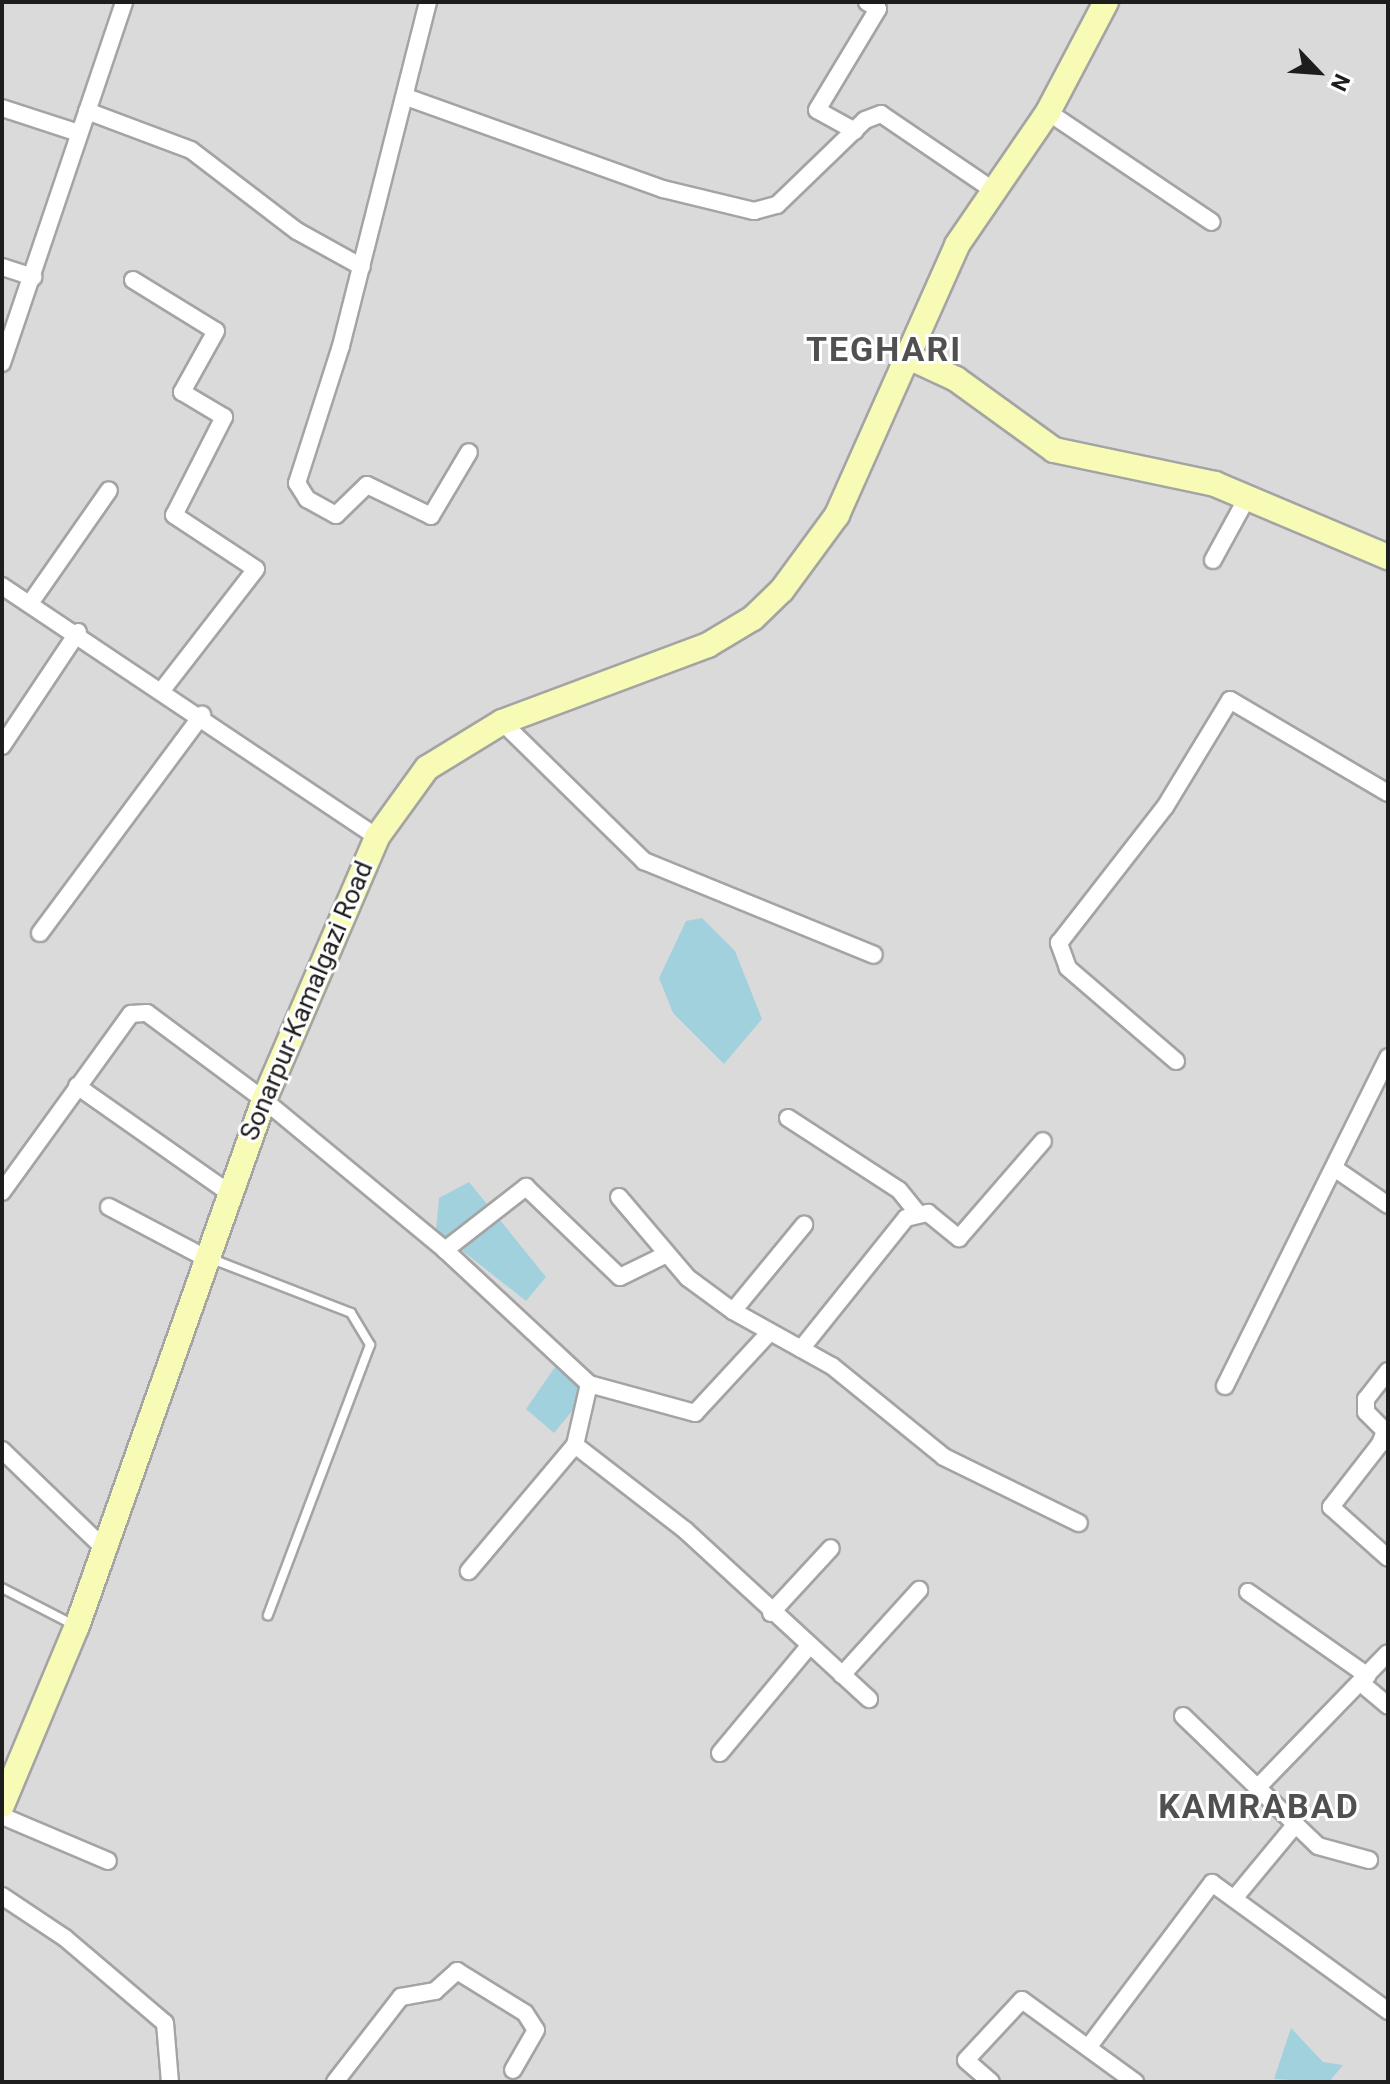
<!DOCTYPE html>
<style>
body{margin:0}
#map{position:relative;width:1390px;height:2084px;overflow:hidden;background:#efebe3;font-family:Roboto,sans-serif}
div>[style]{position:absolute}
.residential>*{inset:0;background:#dbdada;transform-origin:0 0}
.water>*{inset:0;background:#a2d1de}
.roads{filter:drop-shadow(2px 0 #a4a4a4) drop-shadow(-2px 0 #a4a4a4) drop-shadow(0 2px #a4a4a4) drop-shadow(0 -2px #a4a4a4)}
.lane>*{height:8px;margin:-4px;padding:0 4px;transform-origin:4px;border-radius:4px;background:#fff}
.street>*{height:16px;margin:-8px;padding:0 8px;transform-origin:8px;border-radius:8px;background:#fff}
.secondary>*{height:24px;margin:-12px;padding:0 12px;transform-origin:12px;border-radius:12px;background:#f8fbb5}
span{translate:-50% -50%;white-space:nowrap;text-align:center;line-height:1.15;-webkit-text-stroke:6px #fff;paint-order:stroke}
.street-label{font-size:26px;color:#1d1d1d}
.district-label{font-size:34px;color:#505050;font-weight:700;letter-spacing:2px}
.frame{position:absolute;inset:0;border:4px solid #1d1d1d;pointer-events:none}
.north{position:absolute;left:1278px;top:32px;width:80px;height:80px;-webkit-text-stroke:6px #fff;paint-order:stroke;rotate:115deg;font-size:22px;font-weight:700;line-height:32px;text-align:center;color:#1d1d1d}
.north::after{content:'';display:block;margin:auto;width:28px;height:36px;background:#1d1d1d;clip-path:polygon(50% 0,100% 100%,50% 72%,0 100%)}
</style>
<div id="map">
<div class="residential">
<i style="left:2px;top:2px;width:1386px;height:2080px"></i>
</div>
<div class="water">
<i style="clip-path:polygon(702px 918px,735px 951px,762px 1019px,724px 1064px,673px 1013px,659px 978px,686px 921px)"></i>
<i style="clip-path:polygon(469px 1182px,546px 1277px,526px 1301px,436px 1230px,439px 1198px)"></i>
<i style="clip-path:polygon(555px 1367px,579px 1381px,582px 1399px,554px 1433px,526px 1409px)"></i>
<i style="clip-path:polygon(1291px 2028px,1323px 2062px,1343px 2065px,1329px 2082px,1274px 2079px)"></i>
</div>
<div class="roads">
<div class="lane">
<i style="left:212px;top:1259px;width:149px;rotate:21.2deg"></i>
<i style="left:351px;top:1313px;width:37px;rotate:59deg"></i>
<i style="left:370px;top:1345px;width:289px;rotate:110.7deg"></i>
<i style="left:2px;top:1588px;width:83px;rotate:27.2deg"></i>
</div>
<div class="street">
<i style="left:428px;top:2px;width:355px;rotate:104.2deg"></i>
<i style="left:341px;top:346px;width:144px;rotate:107.8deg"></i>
<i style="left:297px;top:483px;width:19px;rotate:58deg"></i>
<i style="left:307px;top:499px;width:33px;rotate:29deg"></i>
<i style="left:336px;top:515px;width:43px;rotate:-44.1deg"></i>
<i style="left:367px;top:485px;width:71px;rotate:25.8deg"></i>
<i style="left:431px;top:516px;width:74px;rotate:-59.3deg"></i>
<i style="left:406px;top:97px;width:273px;rotate:19.7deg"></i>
<i style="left:663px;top:189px;width:94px;rotate:13.6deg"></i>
<i style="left:754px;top:211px;width:24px;rotate:-15deg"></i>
<i style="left:777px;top:205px;width:122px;rotate:-44deg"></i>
<i style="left:865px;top:120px;width:17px;rotate:-21deg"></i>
<i style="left:881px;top:114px;width:135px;rotate:34.2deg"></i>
<i style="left:2px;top:108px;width:81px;rotate:18deg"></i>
<i style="left:87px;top:111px;width:111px;rotate:20.6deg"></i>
<i style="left:191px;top:150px;width:133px;rotate:37.4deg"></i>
<i style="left:297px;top:231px;width:74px;rotate:29deg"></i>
<i style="left:1048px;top:112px;width:197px;rotate:33.9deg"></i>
<i style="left:855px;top:131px;width:43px;rotate:-151.1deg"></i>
<i style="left:817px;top:110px;width:118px;rotate:-58.9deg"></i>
<i style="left:878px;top:9px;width:13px;rotate:-148deg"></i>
<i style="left:2px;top:267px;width:33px;rotate:18deg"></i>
<i style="left:133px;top:280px;width:97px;rotate:31.6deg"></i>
<i style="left:216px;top:331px;width:70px;rotate:119.1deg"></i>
<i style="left:182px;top:392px;width:49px;rotate:30.8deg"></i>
<i style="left:224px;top:417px;width:110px;rotate:117deg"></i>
<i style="left:174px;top:515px;width:98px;rotate:33.4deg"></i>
<i style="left:256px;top:569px;width:152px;rotate:127.8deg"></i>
<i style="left:2px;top:363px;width:381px;rotate:-71.3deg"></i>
<i style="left:1213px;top:560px;width:73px;rotate:-61.3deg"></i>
<i style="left:2px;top:586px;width:451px;rotate:33.8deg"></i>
<i style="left:31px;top:602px;width:136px;rotate:-55.1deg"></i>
<i style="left:502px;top:722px;width:199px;rotate:44.4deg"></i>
<i style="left:644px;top:861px;width:248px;rotate:22.2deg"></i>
<i style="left:2px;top:746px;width:137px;rotate:-56.3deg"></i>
<i style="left:40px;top:933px;width:272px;rotate:-53.4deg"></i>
<i style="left:1176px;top:1061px;width:143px;rotate:-139.3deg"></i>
<i style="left:1068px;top:968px;width:27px;rotate:-110deg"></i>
<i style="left:1059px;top:943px;width:172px;rotate:-52.1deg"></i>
<i style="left:1165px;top:807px;width:125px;rotate:-58.7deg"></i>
<i style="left:1230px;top:700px;width:183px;rotate:30.5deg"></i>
<i style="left:77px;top:1086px;width:184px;rotate:35.1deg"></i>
<i style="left:788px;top:1118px;width:132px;rotate:33deg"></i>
<i style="left:899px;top:1190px;width:28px;rotate:51deg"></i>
<i style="left:1334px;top:1168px;width:65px;rotate:34.4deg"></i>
<i style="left:2px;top:1192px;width:220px;rotate:-54.1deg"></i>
<i style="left:131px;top:1014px;width:16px;rotate:-4deg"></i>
<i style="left:147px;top:1013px;width:146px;rotate:36.6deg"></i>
<i style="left:264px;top:1100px;width:235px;rotate:39.6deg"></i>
<i style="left:445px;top:1250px;width:197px;rotate:42.9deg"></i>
<i style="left:589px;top:1384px;width:63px;rotate:102.9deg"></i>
<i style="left:575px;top:1445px;width:165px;rotate:130.1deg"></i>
<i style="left:619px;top:1197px;width:106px;rotate:49.6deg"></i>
<i style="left:688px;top:1278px;width:56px;rotate:36.3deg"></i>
<i style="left:733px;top:1311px;width:113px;rotate:29.1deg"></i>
<i style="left:832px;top:1366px;width:144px;rotate:39.1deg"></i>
<i style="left:944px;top:1457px;width:150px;rotate:26.1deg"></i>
<i style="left:109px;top:1207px;width:107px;rotate:27.8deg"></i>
<i style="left:445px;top:1250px;width:103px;rotate:-37.9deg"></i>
<i style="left:526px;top:1187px;width:130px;rotate:43.8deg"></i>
<i style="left:620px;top:1277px;width:52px;rotate:-26.1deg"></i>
<i style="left:733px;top:1311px;width:112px;rotate:-50.5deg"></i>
<i style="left:801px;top:1349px;width:168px;rotate:-51.3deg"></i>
<i style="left:906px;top:1218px;width:23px;rotate:-13deg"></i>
<i style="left:928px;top:1213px;width:40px;rotate:39deg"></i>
<i style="left:959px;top:1238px;width:128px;rotate:-49.1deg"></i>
<i style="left:1388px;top:1371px;width:36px;rotate:128deg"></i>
<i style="left:1366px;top:1399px;width:13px;rotate:90deg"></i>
<i style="left:1366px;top:1412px;width:27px;rotate:45deg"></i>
<i style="left:1385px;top:1431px;width:14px;rotate:111deg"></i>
<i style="left:1380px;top:1444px;width:80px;rotate:127.9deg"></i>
<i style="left:1331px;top:1507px;width:76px;rotate:41.8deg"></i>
<i style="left:589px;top:1384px;width:110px;rotate:15.3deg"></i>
<i style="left:695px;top:1413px;width:110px;rotate:-47.2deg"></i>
<i style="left:1225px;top:1386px;width:367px;rotate:-63.6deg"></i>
<i style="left:575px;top:1445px;width:139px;rotate:37.7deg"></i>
<i style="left:685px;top:1530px;width:250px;rotate:42.6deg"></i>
<i style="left:2px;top:1450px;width:143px;rotate:43.9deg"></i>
<i style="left:1248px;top:1592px;width:146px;rotate:35deg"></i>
<i style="left:771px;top:1613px;width:88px;rotate:-47.3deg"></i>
<i style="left:842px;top:1675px;width:115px;rotate:-47.8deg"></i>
<i style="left:1361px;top:1683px;width:35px;rotate:40deg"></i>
<i style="left:1183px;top:1716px;width:187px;rotate:43.9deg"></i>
<i style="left:1318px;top:1846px;width:53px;rotate:15.4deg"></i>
<i style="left:720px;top:1753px;width:139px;rotate:-50.2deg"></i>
<i style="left:1259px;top:1786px;width:185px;rotate:-45.9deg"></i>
<i style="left:2px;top:1816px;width:115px;rotate:23deg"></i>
<i style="left:1237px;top:1895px;width:92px;rotate:-50.3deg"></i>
<i style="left:2px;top:1896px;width:76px;rotate:33.7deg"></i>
<i style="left:65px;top:1938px;width:131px;rotate:40.4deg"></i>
<i style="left:165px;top:2023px;width:59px;rotate:85.2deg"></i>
<i style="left:1090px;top:2045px;width:203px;rotate:-53deg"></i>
<i style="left:1212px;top:1883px;width:218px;rotate:36deg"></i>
<i style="left:335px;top:2082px;width:108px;rotate:-52.2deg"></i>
<i style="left:401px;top:1997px;width:35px;rotate:-10deg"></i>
<i style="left:435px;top:1991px;width:30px;rotate:-42deg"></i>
<i style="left:457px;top:1971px;width:80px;rotate:31.7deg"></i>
<i style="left:525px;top:2013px;width:20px;rotate:57deg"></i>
<i style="left:536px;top:2030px;width:46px;rotate:119.9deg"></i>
<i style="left:991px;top:2082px;width:33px;rotate:-139deg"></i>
<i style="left:966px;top:2060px;width:82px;rotate:-47deg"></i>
<i style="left:1022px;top:2000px;width:140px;rotate:36deg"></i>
</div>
<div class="secondary">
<i style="left:911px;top:358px;width:50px;rotate:25deg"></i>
<i style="left:956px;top:379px;width:121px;rotate:35.9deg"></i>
<i style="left:1054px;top:450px;width:165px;rotate:11.9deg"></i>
<i style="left:1215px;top:484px;width:188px;rotate:22.9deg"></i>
<i style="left:2px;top:1805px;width:194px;rotate:-67.3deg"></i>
<i style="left:77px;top:1626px;width:558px;rotate:-70.43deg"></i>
<i style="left:264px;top:1100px;width:286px;rotate:-66.7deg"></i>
<i style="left:377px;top:837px;width:85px;rotate:-54.1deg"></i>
<i style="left:427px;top:768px;width:88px;rotate:-31.5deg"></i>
<i style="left:502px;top:722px;width:220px;rotate:-20.5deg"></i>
<i style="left:708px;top:645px;width:52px;rotate:-31deg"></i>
<i style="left:753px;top:618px;width:40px;rotate:-44deg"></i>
<i style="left:782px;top:590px;width:93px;rotate:-53.7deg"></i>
<i style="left:837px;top:515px;width:295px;rotate:-66deg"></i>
<i style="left:957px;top:245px;width:161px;rotate:-55.6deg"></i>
<i style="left:1048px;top:112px;width:124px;rotate:-62.2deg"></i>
</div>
</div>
<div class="street-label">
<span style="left:307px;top:1001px;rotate:-67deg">Sonarpur-Kamalgazi Road</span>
</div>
<div class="district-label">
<span style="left:884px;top:350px">TEGHARI</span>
<span style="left:1259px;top:1807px">KAMRABAD</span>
</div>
<div class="frame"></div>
<div class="north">N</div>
</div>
